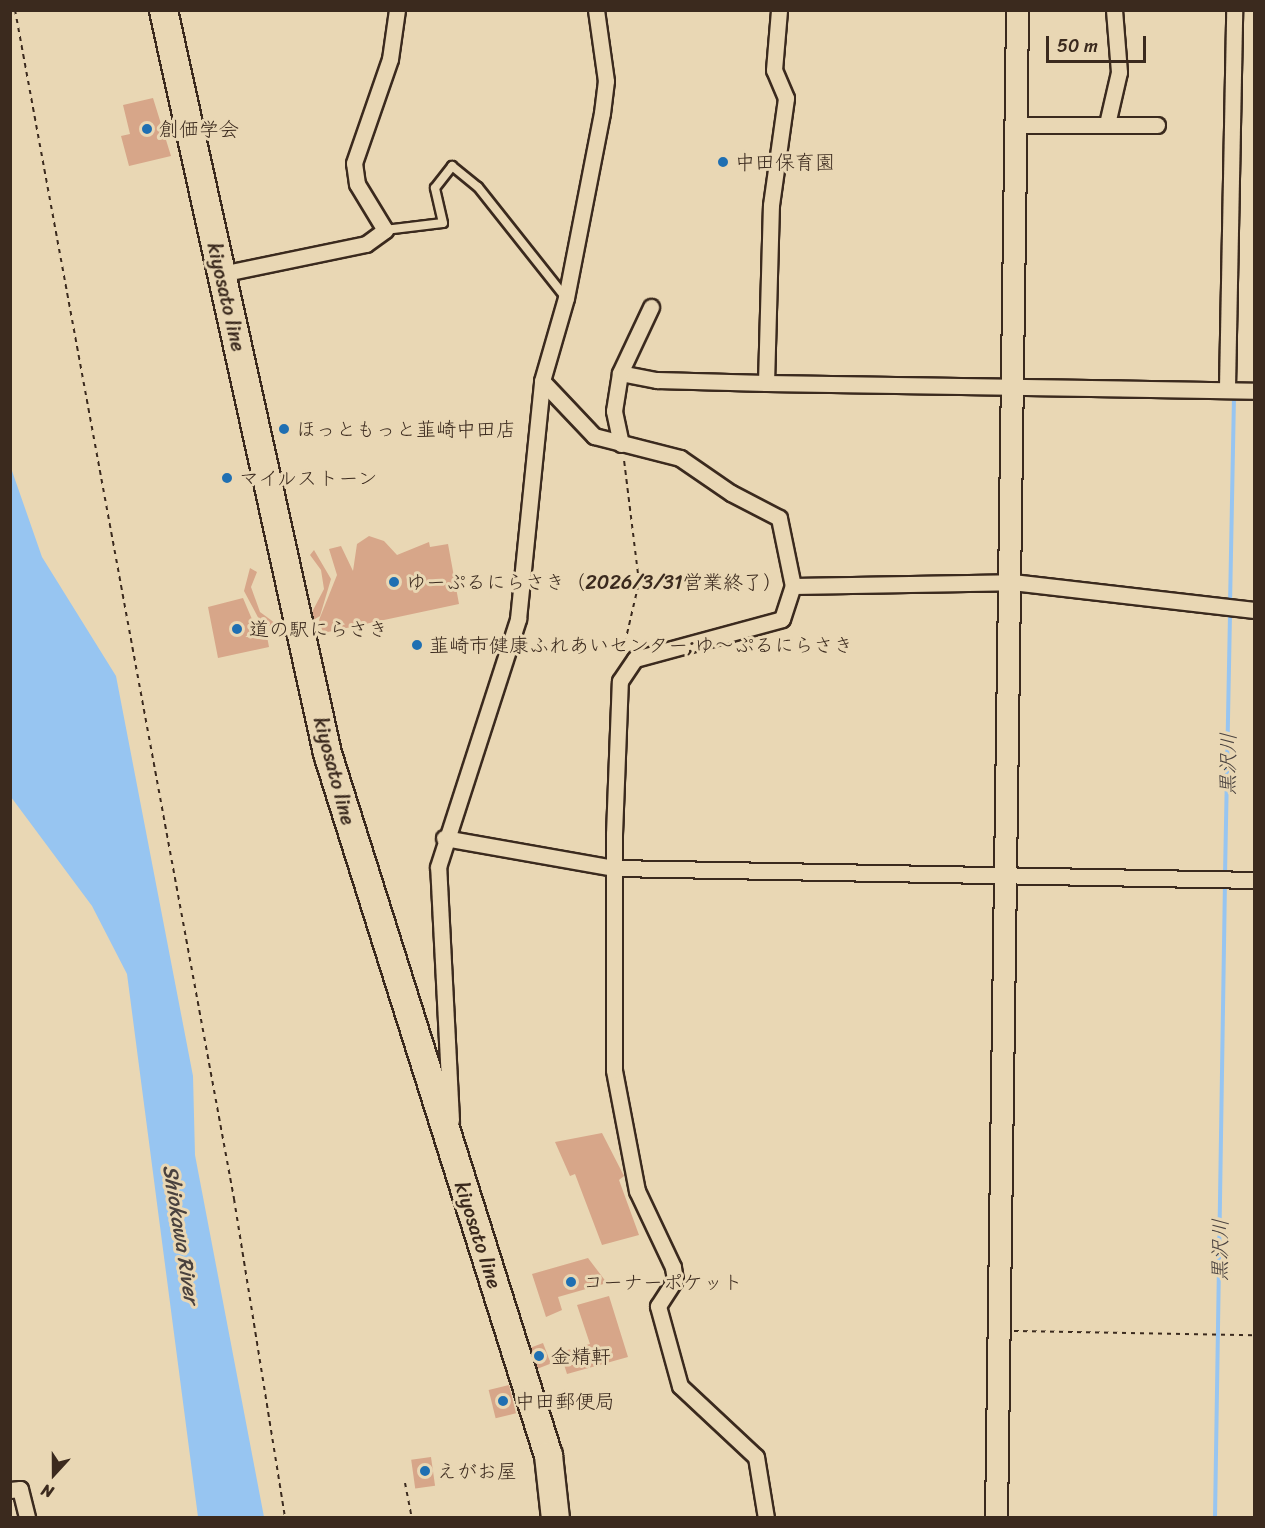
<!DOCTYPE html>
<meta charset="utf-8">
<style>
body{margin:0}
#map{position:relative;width:1265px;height:1528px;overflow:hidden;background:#e9d7b4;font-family:Sriracha,"Klee One",sans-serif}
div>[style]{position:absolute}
.water>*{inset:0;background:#97c5f1}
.stream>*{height:4px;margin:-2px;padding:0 2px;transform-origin:2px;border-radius:2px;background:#97c5f1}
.building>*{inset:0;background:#d7a689;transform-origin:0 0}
.path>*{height:2px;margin-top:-1px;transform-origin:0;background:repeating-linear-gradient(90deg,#3b2a1e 0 4.5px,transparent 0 9px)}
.roads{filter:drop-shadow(2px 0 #3b2a1e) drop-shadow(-2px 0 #3b2a1e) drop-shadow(0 2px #3b2a1e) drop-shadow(0 -2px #3b2a1e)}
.lane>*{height:8px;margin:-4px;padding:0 4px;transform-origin:4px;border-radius:4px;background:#e9d7b4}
.street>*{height:15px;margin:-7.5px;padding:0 7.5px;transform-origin:7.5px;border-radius:7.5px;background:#e9d7b4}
.secondary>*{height:21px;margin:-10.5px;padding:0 10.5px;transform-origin:10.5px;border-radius:10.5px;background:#e9d7b4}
.highway>*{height:27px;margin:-13.5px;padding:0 13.5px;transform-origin:13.5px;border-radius:13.5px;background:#e9d7b4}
.dots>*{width:16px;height:16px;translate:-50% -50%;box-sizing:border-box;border:3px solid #e9d7b4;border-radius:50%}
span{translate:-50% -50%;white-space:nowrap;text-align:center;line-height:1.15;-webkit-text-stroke:6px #e9d7b4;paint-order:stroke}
.poi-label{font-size:20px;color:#3b2a1e}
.left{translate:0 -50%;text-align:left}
.street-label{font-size:20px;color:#3b2a1e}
.water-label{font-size:21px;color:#49413e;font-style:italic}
.frame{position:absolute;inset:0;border:12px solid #3b2a1e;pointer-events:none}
.north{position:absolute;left:24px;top:1444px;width:60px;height:60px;-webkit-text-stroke:4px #e9d7b4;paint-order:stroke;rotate:201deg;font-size:16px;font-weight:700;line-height:24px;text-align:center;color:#3b2a1e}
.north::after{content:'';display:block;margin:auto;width:21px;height:27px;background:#3b2a1e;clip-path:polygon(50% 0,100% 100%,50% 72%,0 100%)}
.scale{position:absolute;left:1046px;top:36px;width:100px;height:27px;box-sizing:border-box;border:3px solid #3b2a1e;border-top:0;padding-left:8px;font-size:18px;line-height:21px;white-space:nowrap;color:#3b2a1e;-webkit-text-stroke:4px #e9d7b4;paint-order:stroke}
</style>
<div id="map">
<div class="water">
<i style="clip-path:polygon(11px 468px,42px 557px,116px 676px,193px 1076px,195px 1155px,264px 1517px,198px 1517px,127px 974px,92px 906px,11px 797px)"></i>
</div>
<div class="stream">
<i style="left:1240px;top:116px;width:106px;rotate:-88.9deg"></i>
<i style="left:1230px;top:605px;width:212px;rotate:-88.9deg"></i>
<i style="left:1225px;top:875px;width:263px;rotate:-88.9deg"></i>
<i style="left:1215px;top:1518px;width:636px;rotate:-89.1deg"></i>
</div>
<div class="building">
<i style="clip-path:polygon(153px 98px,171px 156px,129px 166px,121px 136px,130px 134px,123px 105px)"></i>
<i style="clip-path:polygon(369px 536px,384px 541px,397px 555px,429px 542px,430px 547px,448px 544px,459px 604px,323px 633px,319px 620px,337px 575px,329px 549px,341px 546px,353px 571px,357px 544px)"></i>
<i style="clip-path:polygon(314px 550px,331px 579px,320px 616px,292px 633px,261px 623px,244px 591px,250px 568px,257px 572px,251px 587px,260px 612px,275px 623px,294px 624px,310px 616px,324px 589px,321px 570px,310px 555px)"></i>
<i style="clip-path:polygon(243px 598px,254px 624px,266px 631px,269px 647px,218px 658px,208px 607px)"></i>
<i style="clip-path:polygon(602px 1133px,624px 1176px,619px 1180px,639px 1235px,602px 1245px,575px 1174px,570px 1176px,555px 1142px)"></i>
<i style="clip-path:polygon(588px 1258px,607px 1283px,558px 1297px,562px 1310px,546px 1317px,532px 1274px)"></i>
<i style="clip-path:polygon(609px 1296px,628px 1357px,567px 1374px,560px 1352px,590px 1344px,577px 1305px)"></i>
<i style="left:543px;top:1343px;width:22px;height:17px;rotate:69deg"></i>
<i style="left:509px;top:1385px;width:29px;height:21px;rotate:76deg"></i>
<i style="left:431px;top:1457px;width:29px;height:20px;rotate:82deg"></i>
</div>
<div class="path">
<i style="left:15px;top:10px;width:1209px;rotate:79.56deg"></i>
<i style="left:234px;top:1199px;width:323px;rotate:80.9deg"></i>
<i style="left:623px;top:651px;width:71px;rotate:-76.9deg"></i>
<i style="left:639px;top:582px;width:124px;rotate:-97deg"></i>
<i style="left:1014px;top:1331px;width:240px;rotate:1deg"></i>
<i style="left:405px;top:1483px;width:36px;rotate:79deg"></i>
</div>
<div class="roads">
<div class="lane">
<i style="left:385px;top:230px;width:58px;rotate:-6.9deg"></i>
<i style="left:443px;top:223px;width:36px;rotate:-103deg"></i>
<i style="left:435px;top:188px;width:28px;rotate:-52deg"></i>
<i style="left:452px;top:166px;width:33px;rotate:39deg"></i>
<i style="left:478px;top:187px;width:142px;rotate:51.6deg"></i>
</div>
<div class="street">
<i style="left:1107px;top:124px;width:53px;rotate:-77deg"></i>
<i style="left:1119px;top:72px;width:62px;rotate:-94.6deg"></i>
<i style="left:1015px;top:125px;width:142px"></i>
<i style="left:221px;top:274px;width:148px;rotate:-11.7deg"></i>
<i style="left:366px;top:244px;width:24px;rotate:-36deg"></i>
<i style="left:385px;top:230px;width:54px;rotate:-121.3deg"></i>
<i style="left:357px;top:184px;width:21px;rotate:-98deg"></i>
<i style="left:354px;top:163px;width:110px;rotate:-70.9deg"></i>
<i style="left:390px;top:59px;width:49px;rotate:-81.9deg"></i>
<i style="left:620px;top:373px;width:38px;rotate:11deg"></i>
<i style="left:657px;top:380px;width:109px;rotate:1.6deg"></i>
<i style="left:766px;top:383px;width:488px;rotate:0.9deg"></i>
<i style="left:542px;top:381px;width:76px;rotate:46.6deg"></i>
<i style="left:594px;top:436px;width:89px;rotate:14.3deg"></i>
<i style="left:680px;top:458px;width:62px;rotate:34.5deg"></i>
<i style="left:731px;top:493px;width:54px;rotate:27.5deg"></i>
<i style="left:779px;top:518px;width:69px;rotate:78.4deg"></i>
<i style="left:793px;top:586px;width:219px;rotate:-1deg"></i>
<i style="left:1012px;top:582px;width:244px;rotate:6.6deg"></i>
<i style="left:766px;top:383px;width:178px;rotate:-88.4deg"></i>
<i style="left:771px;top:205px;width:108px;rotate:-82deg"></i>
<i style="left:786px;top:98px;width:30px;rotate:-113deg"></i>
<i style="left:774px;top:70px;width:60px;rotate:-85.2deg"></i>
<i style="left:1227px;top:387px;width:377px;rotate:-88.9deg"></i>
<i style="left:621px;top:444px;width:34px;rotate:-102deg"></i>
<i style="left:614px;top:411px;width:38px;rotate:-81deg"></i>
<i style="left:620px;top:373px;width:73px;rotate:-64.8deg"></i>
<i style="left:444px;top:838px;width:173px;rotate:10deg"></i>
<i style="left:614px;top:868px;width:640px;rotate:1.07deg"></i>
<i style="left:451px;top:1120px;width:253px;rotate:-92.9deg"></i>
<i style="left:438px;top:867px;width:261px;rotate:-72.1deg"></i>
<i style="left:518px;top:619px;width:239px;rotate:-84.2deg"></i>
<i style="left:542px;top:381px;width:86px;rotate:-73.9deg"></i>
<i style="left:566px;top:298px;width:188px;rotate:-79deg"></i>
<i style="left:602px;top:113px;width:32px;rotate:-83deg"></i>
<i style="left:606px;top:81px;width:72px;rotate:-98deg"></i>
<i style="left:10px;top:1490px;width:10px;rotate:-6deg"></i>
<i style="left:20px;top:1489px;width:30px;rotate:76deg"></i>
<i style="left:766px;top:1518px;width:62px;rotate:-99.3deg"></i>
<i style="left:756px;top:1457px;width:104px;rotate:-136.9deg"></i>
<i style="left:680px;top:1386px;width:83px;rotate:-105.4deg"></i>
<i style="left:658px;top:1306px;width:31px;rotate:-57deg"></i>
<i style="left:675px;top:1280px;width:13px;rotate:-99deg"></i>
<i style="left:673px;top:1267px;width:84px;rotate:-115.3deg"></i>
<i style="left:637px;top:1191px;width:123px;rotate:-100.8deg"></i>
<i style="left:614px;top:1070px;width:236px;rotate:-90deg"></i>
<i style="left:614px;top:834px;width:153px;rotate:-87.8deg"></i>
<i style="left:620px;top:681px;width:27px;rotate:-56deg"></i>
<i style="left:635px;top:659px;width:152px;rotate:-15.2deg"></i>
<i style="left:782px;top:619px;width:35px;rotate:-72deg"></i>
</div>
<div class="secondary">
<i style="left:996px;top:1518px;width:1508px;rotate:-89.2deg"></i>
</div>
<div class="highway">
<i style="left:163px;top:10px;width:761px;rotate:77.55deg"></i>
<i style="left:327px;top:753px;width:736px;rotate:72.53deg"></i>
<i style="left:548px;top:1455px;width:63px;rotate:83.7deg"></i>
</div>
</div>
<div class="dots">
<i style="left:147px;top:129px;background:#1f6fb2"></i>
<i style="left:723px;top:162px;background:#1f6fb2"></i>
<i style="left:284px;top:429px;background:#1f6fb2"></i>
<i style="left:227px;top:478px;background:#1f6fb2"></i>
<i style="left:394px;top:582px;background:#1f6fb2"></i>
<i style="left:237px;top:629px;background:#1f6fb2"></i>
<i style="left:417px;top:645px;background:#1f6fb2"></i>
<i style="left:571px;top:1282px;background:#1f6fb2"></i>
<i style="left:539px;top:1356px;background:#1f6fb2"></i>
<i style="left:503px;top:1401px;background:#1f6fb2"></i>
<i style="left:425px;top:1471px;background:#1f6fb2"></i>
</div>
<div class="poi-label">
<span class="left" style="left:159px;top:129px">創価学会</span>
<span class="left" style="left:735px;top:162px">中田保育園</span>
<span class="left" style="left:296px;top:429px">ほっともっと韮崎中田店</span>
<span class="left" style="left:239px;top:478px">マイルストーン</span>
<span class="left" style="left:406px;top:582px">ゆーぷるにらさき（2026/3/31営業終了）</span>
<span class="left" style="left:249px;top:629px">道の駅にらさき</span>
<span class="left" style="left:429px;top:645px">韮崎市健康ふれあいセンター;ゆ～ぷるにらさき</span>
<span class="left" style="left:583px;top:1282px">コーナーポケット</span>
<span class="left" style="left:551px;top:1356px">金精軒</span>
<span class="left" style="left:515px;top:1401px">中田郵便局</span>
<span class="left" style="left:437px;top:1471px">えがお屋</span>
</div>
<div class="street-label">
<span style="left:226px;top:297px;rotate:77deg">kiyosato line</span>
<span style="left:334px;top:771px;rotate:75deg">kiyosato line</span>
<span style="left:478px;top:1235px;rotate:72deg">kiyosato line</span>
</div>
<div class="water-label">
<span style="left:1228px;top:764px;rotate:-89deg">黒沢川</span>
<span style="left:181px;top:1234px;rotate:81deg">Shiokawa River</span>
<span style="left:1220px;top:1250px;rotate:-89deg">黒沢川</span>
</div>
<div class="frame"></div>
<div class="north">N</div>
<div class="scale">50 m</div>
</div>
